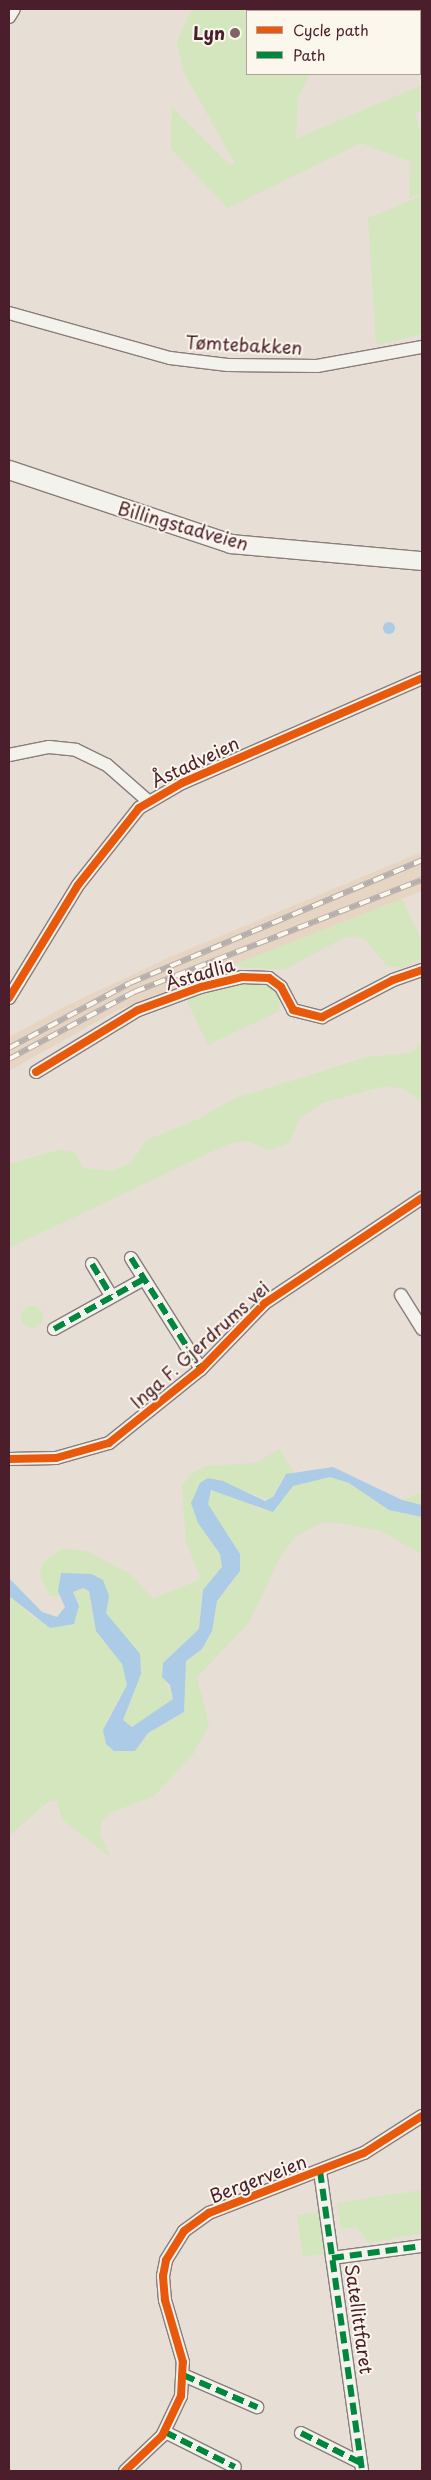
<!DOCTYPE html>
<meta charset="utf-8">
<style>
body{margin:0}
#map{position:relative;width:431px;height:2480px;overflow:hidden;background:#e7ded5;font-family:"Playpen Sans",sans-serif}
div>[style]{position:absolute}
.built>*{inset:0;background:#e7d5c4}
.green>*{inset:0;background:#d3e6bd;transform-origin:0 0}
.round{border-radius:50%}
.water>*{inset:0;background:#abcbe6}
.roads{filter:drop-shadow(1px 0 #897d7b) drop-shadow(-1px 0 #897d7b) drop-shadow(0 1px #897d7b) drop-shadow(0 -1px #897d7b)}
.minor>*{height:12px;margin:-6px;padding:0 6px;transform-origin:6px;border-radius:6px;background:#f4f2ed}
.secondary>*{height:18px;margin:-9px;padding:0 9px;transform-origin:9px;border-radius:9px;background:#f4f2ed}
.rail>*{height:5.5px;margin-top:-2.75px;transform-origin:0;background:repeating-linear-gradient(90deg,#fbf7ec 0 11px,#b6afad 0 22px);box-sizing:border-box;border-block:1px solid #b6afad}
.quiet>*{height:6px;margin-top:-3px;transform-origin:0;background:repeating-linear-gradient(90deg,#00873e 0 12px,transparent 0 18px)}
.cycleway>*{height:8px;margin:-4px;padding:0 4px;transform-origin:4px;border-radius:4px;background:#e8590c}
.dots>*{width:14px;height:14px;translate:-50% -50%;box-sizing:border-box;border:2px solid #fbf7ec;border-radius:50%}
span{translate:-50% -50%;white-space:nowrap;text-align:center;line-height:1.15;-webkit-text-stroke:4px #fbf7ec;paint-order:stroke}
.poi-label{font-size:18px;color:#4a1f2b;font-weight:700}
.right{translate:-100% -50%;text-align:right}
.street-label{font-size:18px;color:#4a1f2b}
.frame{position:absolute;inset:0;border:10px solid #4a1f2b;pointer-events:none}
.legend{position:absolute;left:246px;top:10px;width:175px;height:65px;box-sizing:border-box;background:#fbf7ec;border:1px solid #b4a19f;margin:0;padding:6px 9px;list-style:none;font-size:15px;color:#4a1f2b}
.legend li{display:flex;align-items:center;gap:10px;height:25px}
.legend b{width:25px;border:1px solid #b4a19f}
</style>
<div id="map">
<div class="built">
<i style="clip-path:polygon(422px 852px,422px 891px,116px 1011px,9px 1071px,9px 1037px,64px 1007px,168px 958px)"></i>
</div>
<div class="green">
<i style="clip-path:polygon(192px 9px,369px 9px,247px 11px,247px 74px,310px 74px,298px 98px,296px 139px,422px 85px,422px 109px,415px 114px,422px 136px,422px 194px,409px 198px,411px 162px,361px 143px,228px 208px,171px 149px,172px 107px,230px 165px,235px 163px,183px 71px,177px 41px)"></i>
<i style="clip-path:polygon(422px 196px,422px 334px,376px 345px,368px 218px)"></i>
<i style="clip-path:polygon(402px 899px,422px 942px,422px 958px,401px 968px,387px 966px,365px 939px,356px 936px,341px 939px,284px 970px,239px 967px,237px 963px)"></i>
<i style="clip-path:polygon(248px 982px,273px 987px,279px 994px,279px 1011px,208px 1045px,186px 999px)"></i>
<i style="clip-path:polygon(422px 1041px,422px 1102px,402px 1088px,385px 1086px,322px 1103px,300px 1118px,289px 1143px,269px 1150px,247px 1141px,228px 1144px,9px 1248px,9px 1164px,59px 1150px,75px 1152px,83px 1168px,112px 1171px,130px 1164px,147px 1140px,199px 1119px,233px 1099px,367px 1057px,412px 1053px)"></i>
<i class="round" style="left:21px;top:1306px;width:22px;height:22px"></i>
<i style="clip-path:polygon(279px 1449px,295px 1474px,283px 1477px,270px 1500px,208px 1478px,198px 1523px,220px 1554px,222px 1567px,202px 1594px,199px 1629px,163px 1663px,161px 1670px,173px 1699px,137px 1725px,127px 1726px,123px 1720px,141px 1674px,104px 1608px,99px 1576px,61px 1573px,60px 1596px,50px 1596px,40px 1576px,42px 1564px,61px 1549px,87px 1551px,130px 1574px,153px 1599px,201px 1579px,186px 1542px,182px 1486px,191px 1474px,206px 1466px,256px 1463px)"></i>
<i style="clip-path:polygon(330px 1477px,349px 1483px,389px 1510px,422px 1517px,422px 1554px,379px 1530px,339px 1523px,323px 1522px,296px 1536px,280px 1557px,249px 1623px,197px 1677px,209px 1725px,193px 1754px,153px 1797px,111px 1812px,102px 1822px,100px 1834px,111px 1858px,62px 1819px,57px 1800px,49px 1801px,9px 1836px,9px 1596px,35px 1619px,73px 1624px,79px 1606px,73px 1592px,83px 1588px,88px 1591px,96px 1631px,122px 1664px,127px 1685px,106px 1721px,135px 1751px,148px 1733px,184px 1712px,186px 1661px,202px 1649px,212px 1631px,217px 1601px,236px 1578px,236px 1547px,223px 1532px,208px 1504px,207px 1493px,221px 1490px,264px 1511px,293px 1486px)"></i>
<i style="clip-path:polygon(422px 1493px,422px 1505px,402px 1500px,417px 1494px)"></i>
<i style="clip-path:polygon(422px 2190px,422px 2233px,368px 2243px,357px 2227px,341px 2229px,337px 2203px)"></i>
<i style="left:320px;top:2212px;width:42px;height:23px;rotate:82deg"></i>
</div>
<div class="water">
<i class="round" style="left:383px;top:622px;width:12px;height:12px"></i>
<i style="clip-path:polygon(333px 1467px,402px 1500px,422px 1505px,422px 1517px,389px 1510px,349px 1483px,330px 1477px,293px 1486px,273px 1512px,211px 1490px,208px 1504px,240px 1554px,240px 1571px,217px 1601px,212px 1631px,202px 1649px,186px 1661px,184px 1712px,148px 1733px,135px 1751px,114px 1751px,106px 1744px,103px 1730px,127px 1685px,122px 1664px,96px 1631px,89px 1591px,83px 1588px,73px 1592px,79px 1606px,74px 1624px,50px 1628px,9px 1596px,9px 1578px,42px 1612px,57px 1617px,65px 1607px,58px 1591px,61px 1573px,92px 1574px,103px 1580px,109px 1596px,106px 1613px,140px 1654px,141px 1674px,123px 1720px,132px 1727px,173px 1699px,170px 1685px,162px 1677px,163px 1663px,199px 1629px,203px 1590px,222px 1567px,220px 1554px,198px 1523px,191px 1503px,200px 1483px,208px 1478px,223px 1481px,265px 1501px,273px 1497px,286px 1474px)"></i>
</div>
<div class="roads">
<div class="minor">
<i style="left:395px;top:11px;width:4px"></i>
<i style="left:420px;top:13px;width:2px;rotate:-27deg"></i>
<i style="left:9px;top:17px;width:9px;rotate:-58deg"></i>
<i style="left:9px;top:313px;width:167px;rotate:15.6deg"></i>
<i style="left:170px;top:358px;width:58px;rotate:6.9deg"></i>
<i style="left:228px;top:365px;width:89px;rotate:0.6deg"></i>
<i style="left:317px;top:366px;width:107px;rotate:-10.3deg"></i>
<i style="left:9px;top:755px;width:41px;rotate:-11.3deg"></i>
<i style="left:49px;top:747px;width:27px;rotate:6deg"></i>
<i style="left:76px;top:750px;width:34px;rotate:26deg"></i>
<i style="left:107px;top:765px;width:55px;rotate:41.3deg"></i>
<i style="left:9px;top:998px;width:132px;rotate:-58.6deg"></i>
<i style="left:78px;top:885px;width:98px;rotate:-51.6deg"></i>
<i style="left:139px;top:808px;width:50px;rotate:-30.2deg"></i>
<i style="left:182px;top:783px;width:262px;rotate:-23.6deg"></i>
<i style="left:36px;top:1072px;width:119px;rotate:-31.3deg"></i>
<i style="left:138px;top:1010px;width:67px;rotate:-20.1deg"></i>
<i style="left:201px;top:987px;width:42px;rotate:-13.7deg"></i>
<i style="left:242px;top:977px;width:27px;rotate:2deg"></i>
<i style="left:269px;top:978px;width:15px;rotate:37deg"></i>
<i style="left:281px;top:987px;width:26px;rotate:62deg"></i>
<i style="left:293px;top:1010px;width:30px;rotate:14deg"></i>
<i style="left:322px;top:1017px;width:80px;rotate:-27.5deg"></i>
<i style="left:393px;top:980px;width:31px;rotate:-19deg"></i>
<i style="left:131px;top:1258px;width:131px;rotate:57.8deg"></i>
<i style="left:92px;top:1264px;width:37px;rotate:59deg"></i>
<i style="left:401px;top:1295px;width:40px;rotate:58deg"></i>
<i style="left:54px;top:1329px;width:103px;rotate:-29.1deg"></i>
<i style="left:9px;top:1459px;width:47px;rotate:-1.2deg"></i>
<i style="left:56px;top:1458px;width:55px;rotate:-15.8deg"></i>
<i style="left:109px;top:1443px;width:118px;rotate:-38.8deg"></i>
<i style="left:201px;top:1369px;width:92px;rotate:-45.9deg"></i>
<i style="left:265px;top:1303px;width:189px;rotate:-33.8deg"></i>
<i style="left:320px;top:2171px;width:303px;rotate:82deg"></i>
<i style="left:332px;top:2258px;width:91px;rotate:-7.6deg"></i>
<i style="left:183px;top:2375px;width:81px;rotate:23.4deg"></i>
<i style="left:165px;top:2432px;width:78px;rotate:26.6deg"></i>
<i style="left:301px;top:2433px;width:67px;rotate:26.6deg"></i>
<i style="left:125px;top:2471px;width:51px;rotate:-43.4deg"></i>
<i style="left:162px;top:2436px;width:44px;rotate:-64.6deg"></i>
<i style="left:181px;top:2396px;width:34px;rotate:-87deg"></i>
<i style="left:183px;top:2362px;width:65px;rotate:-106.2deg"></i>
<i style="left:165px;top:2300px;width:24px;rotate:-95deg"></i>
<i style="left:163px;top:2276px;width:16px;rotate:-79deg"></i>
<i style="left:166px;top:2260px;width:34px;rotate:-58deg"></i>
<i style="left:184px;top:2231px;width:31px;rotate:-36deg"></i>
<i style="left:209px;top:2213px;width:166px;rotate:-21.2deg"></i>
<i style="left:364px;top:2153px;width:69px;rotate:-32.5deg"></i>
</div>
<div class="secondary">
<i style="left:9px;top:470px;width:234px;rotate:18.4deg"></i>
<i style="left:231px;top:544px;width:192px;rotate:5.1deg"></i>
</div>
</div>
<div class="rail">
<i style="left:9px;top:1048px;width:137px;rotate:-28.2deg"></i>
<i style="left:130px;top:983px;width:317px;rotate:-22.8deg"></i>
<i style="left:9px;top:1059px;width:142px;rotate:-28.2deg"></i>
<i style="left:134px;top:992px;width:309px;rotate:-21.3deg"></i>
</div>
<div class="quiet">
<i style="left:131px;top:1258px;width:131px;rotate:57.8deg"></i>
<i style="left:92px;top:1264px;width:37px;rotate:59deg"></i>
<i style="left:54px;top:1329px;width:103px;rotate:-29.1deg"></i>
<i style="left:320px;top:2171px;width:303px;rotate:82deg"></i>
<i style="left:332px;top:2258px;width:91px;rotate:-7.6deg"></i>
<i style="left:183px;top:2375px;width:81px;rotate:23.4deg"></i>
<i style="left:165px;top:2432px;width:78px;rotate:26.6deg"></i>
<i style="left:301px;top:2433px;width:67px;rotate:26.6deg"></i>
</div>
<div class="cycleway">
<i style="left:9px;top:998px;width:132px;rotate:-58.6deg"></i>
<i style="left:78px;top:885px;width:98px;rotate:-51.6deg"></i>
<i style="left:139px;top:808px;width:50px;rotate:-30.2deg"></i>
<i style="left:182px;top:783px;width:262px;rotate:-23.6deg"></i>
<i style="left:36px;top:1072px;width:119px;rotate:-31.3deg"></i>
<i style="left:138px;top:1010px;width:67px;rotate:-20.1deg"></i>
<i style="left:201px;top:987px;width:42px;rotate:-13.7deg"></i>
<i style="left:242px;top:977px;width:27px;rotate:2deg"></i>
<i style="left:269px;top:978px;width:15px;rotate:37deg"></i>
<i style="left:281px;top:987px;width:26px;rotate:62deg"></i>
<i style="left:293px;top:1010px;width:30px;rotate:14deg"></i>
<i style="left:322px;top:1017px;width:80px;rotate:-27.5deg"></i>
<i style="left:393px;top:980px;width:31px;rotate:-19deg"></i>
<i style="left:9px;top:1459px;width:47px;rotate:-1.2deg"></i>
<i style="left:56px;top:1458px;width:55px;rotate:-15.8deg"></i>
<i style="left:109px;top:1443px;width:118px;rotate:-38.8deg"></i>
<i style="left:201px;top:1369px;width:92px;rotate:-45.9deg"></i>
<i style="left:265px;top:1303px;width:189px;rotate:-33.8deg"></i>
<i style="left:125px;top:2471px;width:51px;rotate:-43.4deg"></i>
<i style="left:162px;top:2436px;width:44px;rotate:-64.6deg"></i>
<i style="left:181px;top:2396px;width:34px;rotate:-87deg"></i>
<i style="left:183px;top:2362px;width:65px;rotate:-106.2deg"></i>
<i style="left:165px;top:2300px;width:24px;rotate:-95deg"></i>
<i style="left:163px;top:2276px;width:16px;rotate:-79deg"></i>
<i style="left:166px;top:2260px;width:34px;rotate:-58deg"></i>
<i style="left:184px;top:2231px;width:31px;rotate:-36deg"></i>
<i style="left:209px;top:2213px;width:166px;rotate:-21.2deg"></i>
<i style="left:364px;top:2153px;width:69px;rotate:-32.5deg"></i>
</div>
<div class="dots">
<i style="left:235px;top:33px;background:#816266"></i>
</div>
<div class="poi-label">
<span class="right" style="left:225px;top:33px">Lyn</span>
</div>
<div class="street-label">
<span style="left:244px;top:345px;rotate:3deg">Tømtebakken</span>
<span style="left:183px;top:526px;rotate:16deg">Billingstadveien</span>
<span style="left:195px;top:762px;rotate:-25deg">Åstadveien</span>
<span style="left:200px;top:974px;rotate:-16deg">Åstadlia</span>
<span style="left:200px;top:1345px;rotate:-42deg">Inga F. Gjerdrums vei</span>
<span style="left:258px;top:2179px;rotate:-21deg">Bergerveien</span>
<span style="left:359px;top:2319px;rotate:82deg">Satellittfaret</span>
</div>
<div class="frame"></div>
<ul class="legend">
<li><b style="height:6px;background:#e8590c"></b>Cycle path</li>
<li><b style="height:6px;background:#00873e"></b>Path</li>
</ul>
</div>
